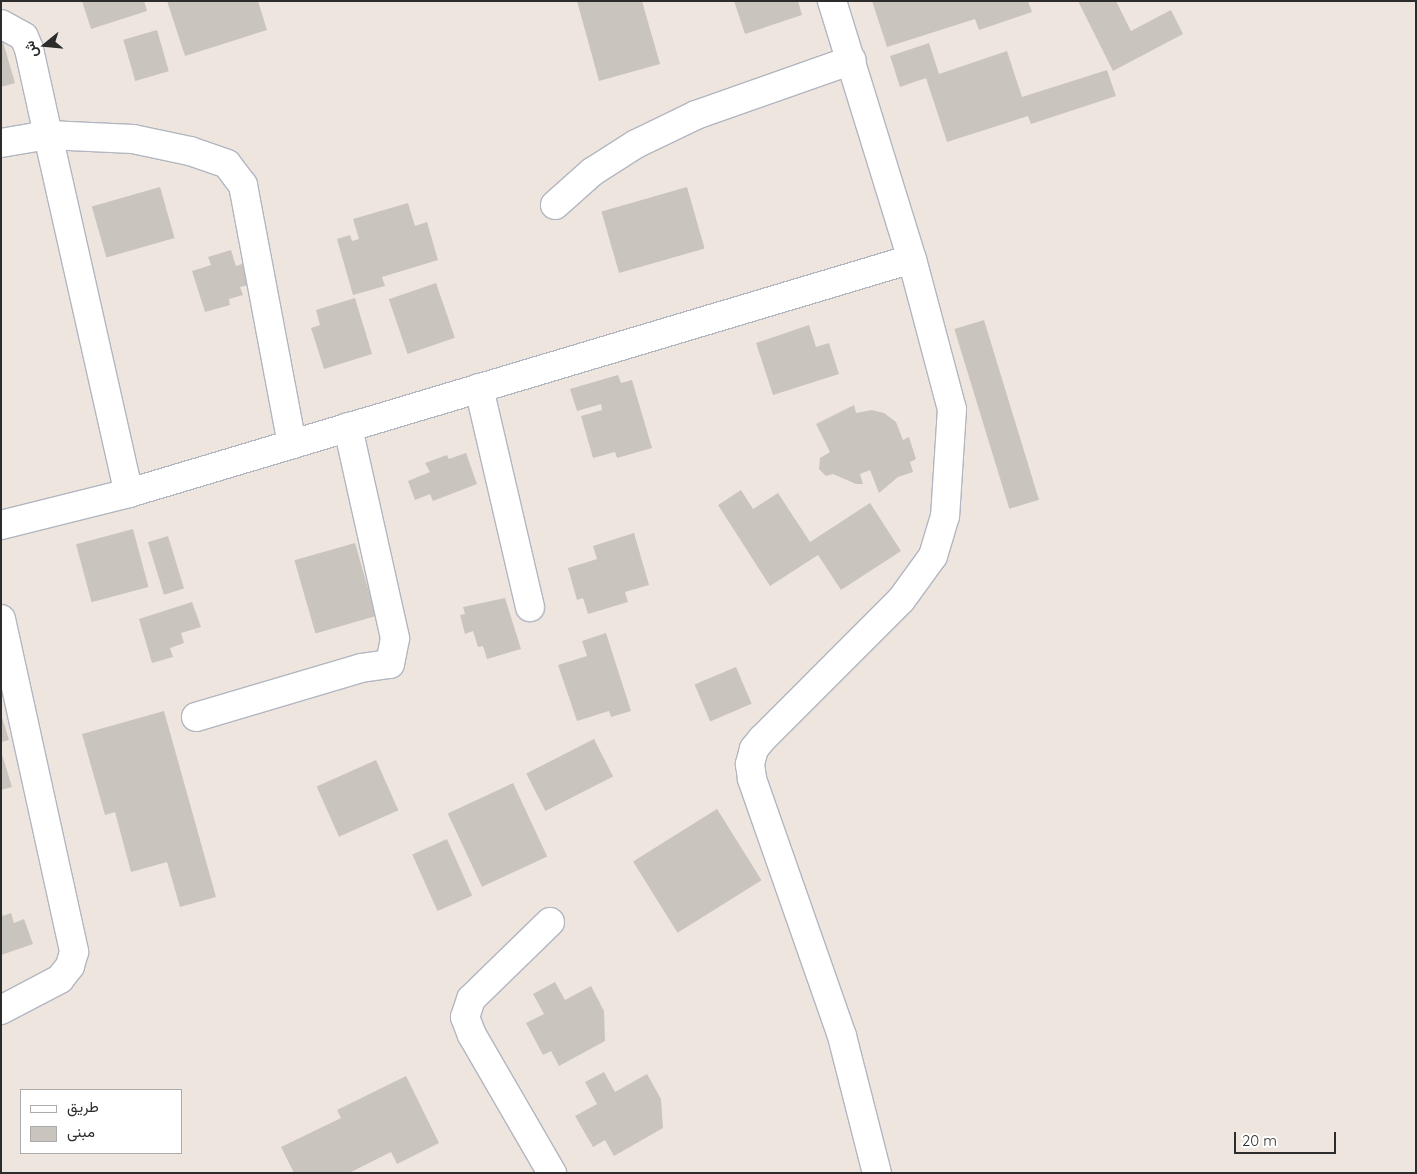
<!DOCTYPE html>
<meta charset="utf-8">
<style>
body{margin:0}
#map{position:relative;width:1417px;height:1174px;overflow:hidden;background:#eee6de;font-family:Quicksand,Vazirmatn,sans-serif}
div>[style]{position:absolute}
.building>*{inset:0;background:#c9c4bd;transform-origin:0 0}
.roads{filter:drop-shadow(1px 0 #b2b6c0) drop-shadow(-1px 0 #b2b6c0) drop-shadow(0 1px #b2b6c0) drop-shadow(0 -1px #b2b6c0)}
.minor>*{height:28px;margin:-14px;padding:0 14px;transform-origin:14px;border-radius:14px;background:#fff}
span{translate:-50% -50%;white-space:nowrap;text-align:center;line-height:1.15;-webkit-text-stroke:4px #fff;paint-order:stroke}
.frame{position:absolute;inset:0;border:2px solid #2c2c2c;pointer-events:none}
.legend{position:absolute;left:20px;top:1089px;width:162px;height:65px;box-sizing:border-box;background:#fff;border:1px solid #ababab;margin:0;padding:6px 9px;list-style:none;font-size:15px;color:#2c2c2c}
.legend li{display:flex;align-items:center;gap:10px;height:25px}
.legend b{width:25px;border:1px solid #ababab}
.north{position:absolute;left:20px;top:20px;width:50px;height:50px;-webkit-text-stroke:4px #fff;paint-order:stroke;rotate:253deg;font-size:14px;font-weight:700;line-height:20px;text-align:center;color:#2c2c2c}
.north::after{content:'';display:block;margin:auto;width:18px;height:22px;background:#2c2c2c;clip-path:polygon(50% 0,100% 100%,50% 72%,0 100%)}
.scale{position:absolute;left:1234px;top:1132px;width:102px;height:22px;box-sizing:border-box;border:2px solid #2c2c2c;border-top:0;padding-left:6px;font-size:15px;line-height:18px;white-space:nowrap;color:#2c2c2c;-webkit-text-stroke:4px #fff;paint-order:stroke}
</style>
<div id="map">
<div class="building">
<i style="clip-path:polygon(82px 1px,144px 1px,147px 11px,91px 29px)"></i>
<i style="clip-path:polygon(167px 1px,258px 1px,267px 30px,185px 56px)"></i>
<i style="clip-path:polygon(577px 1px,642px 1px,660px 64px,599px 81px)"></i>
<i style="clip-path:polygon(734px 1px,798px 1px,802px 15px,745px 34px)"></i>
<i style="clip-path:polygon(872px 1px,1028px 1px,1032px 12px,979px 30px,975px 19px,887px 47px)"></i>
<i style="clip-path:polygon(1078px 1px,1116px 1px,1131px 31px,1171px 10px,1183px 34px,1113px 71px)"></i>
<i style="left:157px;top:30px;width:43px;height:35px;rotate:74deg"></i>
<i style="clip-path:polygon(1px 35px,15px 83px,1px 87px)"></i>
<i style="clip-path:polygon(929px 43px,939px 74px,1007px 51px,1022px 97px,1107px 70px,1116px 96px,1031px 124px,1028px 116px,947px 142px,926px 78px,900px 87px,890px 56px)"></i>
<i style="left:160px;top:187px;width:53px;height:71px;rotate:74deg"></i>
<i style="left:687px;top:187px;width:64px;height:89px;rotate:74deg"></i>
<i style="clip-path:polygon(408px 203px,415px 226px,427px 222px,438px 260px,382px 277px,385px 286px,353px 295px,337px 239px,350px 235px,352px 241px,359px 239px,353px 219px)"></i>
<i style="clip-path:polygon(231px 250px,236px 266px,245px 263px,252px 284px,240px 287px,243px 295px,229px 299px,230px 305px,205px 312px,192px 271px,211px 265px,208px 257px)"></i>
<i style="left:436px;top:283px;width:58px;height:50px;rotate:71deg"></i>
<i style="clip-path:polygon(355px 298px,372px 354px,324px 369px,311px 328px,320px 325px,316px 310px)"></i>
<i style="left:984px;top:320px;width:188px;height:31px;rotate:73deg"></i>
<i style="clip-path:polygon(809px 325px,816px 347px,829px 343px,839px 374px,773px 395px,756px 343px)"></i>
<i style="clip-path:polygon(618px 375px,621px 383px,632px 380px,652px 448px,617px 458px,615px 452px,593px 458px,581px 416px,602px 410px,601px 404px,577px 411px,570px 389px)"></i>
<i style="clip-path:polygon(854px 405px,856px 413px,872px 410px,884px 413px,896px 422px,903px 440px,909px 437px,916px 459px,910px 462px,913px 472px,898px 477px,879px 493px,870px 470px,860px 474px,863px 484px,856px 484px,833px 474px,826px 476px,819px 469px,820px 458px,830px 452px,816px 424px)"></i>
<i style="clip-path:polygon(466px 453px,477px 484px,433px 501px,430px 494px,415px 500px,408px 481px,430px 472px,425px 463px,447px 455px,449px 459px)"></i>
<i style="clip-path:polygon(741px 490px,753px 509px,778px 493px,810px 542px,870px 503px,901px 551px,841px 590px,818px 555px,770px 586px,718px 505px)"></i>
<i style="left:133px;top:529px;width:60px;height:59px;rotate:75deg"></i>
<i style="clip-path:polygon(634px 533px,649px 585px,625px 592px,628px 602px,588px 614px,583px 598px,577px 600px,568px 568px,597px 559px,593px 546px)"></i>
<i style="left:168px;top:536px;width:55px;height:21px;rotate:73deg"></i>
<i style="left:355px;top:543px;width:76px;height:63px;rotate:74deg"></i>
<i style="clip-path:polygon(505px 598px,521px 649px,487px 659px,483px 646px,478px 647px,473px 631px,465px 634px,460px 615px,465px 614px,463px 607px)"></i>
<i style="clip-path:polygon(192px 602px,201px 627px,181px 633px,184px 643px,170px 648px,173px 657px,152px 663px,139px 619px)"></i>
<i style="clip-path:polygon(606px 633px,631px 711px,611px 717px,609px 711px,577px 721px,558px 665px,587px 656px,582px 641px)"></i>
<i style="left:736px;top:667px;width:40px;height:45px;rotate:67deg"></i>
<i style="clip-path:polygon(164px 711px,216px 897px,180px 907px,167px 862px,131px 872px,115px 812px,105px 815px,82px 734px)"></i>
<i style="clip-path:polygon(1px 714px,9px 740px,1px 742px)"></i>
<i style="left:594px;top:739px;width:42px;height:76px;rotate:63deg"></i>
<i style="clip-path:polygon(1px 751px,12px 787px,1px 790px)"></i>
<i style="left:376px;top:760px;width:55px;height:65px;rotate:66deg"></i>
<i style="left:513px;top:783px;width:81px;height:72px;rotate:65deg"></i>
<i style="left:717px;top:809px;width:84px;height:99px;rotate:58deg"></i>
<i style="left:447px;top:839px;width:62px;height:38px;rotate:66deg"></i>
<i style="clip-path:polygon(1px 911px,3px 916px,11px 913px,14px 923px,24px 919px,33px 944px,1px 955px)"></i>
<i style="clip-path:polygon(555px 982px,565px 1000px,591px 986px,604px 1011px,605px 1041px,559px 1066px,551px 1051px,543px 1055px,526px 1023px,544px 1014px,533px 994px)"></i>
<i style="clip-path:polygon(604px 1072px,615px 1092px,647px 1074px,661px 1099px,663px 1128px,614px 1156px,605px 1140px,593px 1147px,575px 1116px,597px 1104px,585px 1082px)"></i>
<i style="clip-path:polygon(406px 1076px,439px 1143px,397px 1164px,391px 1152px,349px 1173px,294px 1173px,281px 1147px,341px 1118px,337px 1110px)"></i>
</div>
<div class="roads">
<div class="minor">
<i style="left:832px;top:1px;width:270px;rotate:72.8deg"></i>
<i style="left:912px;top:259px;width:155px;rotate:75.1deg"></i>
<i style="left:952px;top:409px;width:107px;rotate:93.7deg"></i>
<i style="left:945px;top:516px;width:42px;rotate:106.7deg"></i>
<i style="left:933px;top:556px;width:54px;rotate:126deg"></i>
<i style="left:901px;top:600px;width:197px;rotate:135deg"></i>
<i style="left:762px;top:739px;width:13px;rotate:129deg"></i>
<i style="left:754px;top:749px;width:16px;rotate:105deg"></i>
<i style="left:750px;top:764px;width:15px;rotate:82deg"></i>
<i style="left:752px;top:779px;width:272px;rotate:70.7deg"></i>
<i style="left:842px;top:1036px;width:141px;rotate:75.7deg"></i>
<i style="left:1px;top:24px;width:26px;rotate:29deg"></i>
<i style="left:24px;top:37px;width:13px;rotate:67deg"></i>
<i style="left:29px;top:49px;width:88px;rotate:77.5deg"></i>
<i style="left:48px;top:135px;width:85px;rotate:2.7deg"></i>
<i style="left:133px;top:139px;width:58px;rotate:11.9deg"></i>
<i style="left:190px;top:151px;width:39px;rotate:19deg"></i>
<i style="left:227px;top:164px;width:26px;rotate:53deg"></i>
<i style="left:243px;top:185px;width:264px;rotate:79.3deg"></i>
<i style="left:1px;top:143px;width:48px;rotate:-9.7deg"></i>
<i style="left:48px;top:135px;width:367px;rotate:77.3deg"></i>
<i style="left:555px;top:205px;width:50px;rotate:-41.7deg"></i>
<i style="left:592px;top:172px;width:52px;rotate:-32.5deg"></i>
<i style="left:636px;top:144px;width:67px;rotate:-25.8deg"></i>
<i style="left:696px;top:115px;width:165px;rotate:-19.4deg"></i>
<i style="left:479px;top:388px;width:225px;rotate:76.9deg"></i>
<i style="left:1px;top:525px;width:132px;rotate:-14deg"></i>
<i style="left:129px;top:493px;width:817px;rotate:-16.64deg"></i>
<i style="left:1px;top:619px;width:341px;rotate:77.6deg"></i>
<i style="left:74px;top:952px;width:15px;rotate:106deg"></i>
<i style="left:70px;top:966px;width:16px;rotate:128deg"></i>
<i style="left:60px;top:979px;width:67px;rotate:152.3deg"></i>
<i style="left:196px;top:717px;width:172px;rotate:-16.5deg"></i>
<i style="left:361px;top:668px;width:29px;rotate:-8deg"></i>
<i style="left:390px;top:664px;width:26px;rotate:-79deg"></i>
<i style="left:395px;top:638px;width:216px;rotate:-102.6deg"></i>
<i style="left:550px;top:922px;width:110px;rotate:135.7deg"></i>
<i style="left:471px;top:999px;width:19px;rotate:108deg"></i>
<i style="left:465px;top:1017px;width:19px;rotate:69deg"></i>
<i style="left:472px;top:1035px;width:160px;rotate:59.9deg"></i>
</div>
</div>
<div class="frame"></div>
<ul class="legend">
<li><b style="height:6px;background:#fff"></b>طريق</li>
<li><b style="height:14px;background:#c9c4bd"></b>مبنى</li>
</ul>
<div class="north">ش</div>
<div class="scale">20 m</div>
</div>
